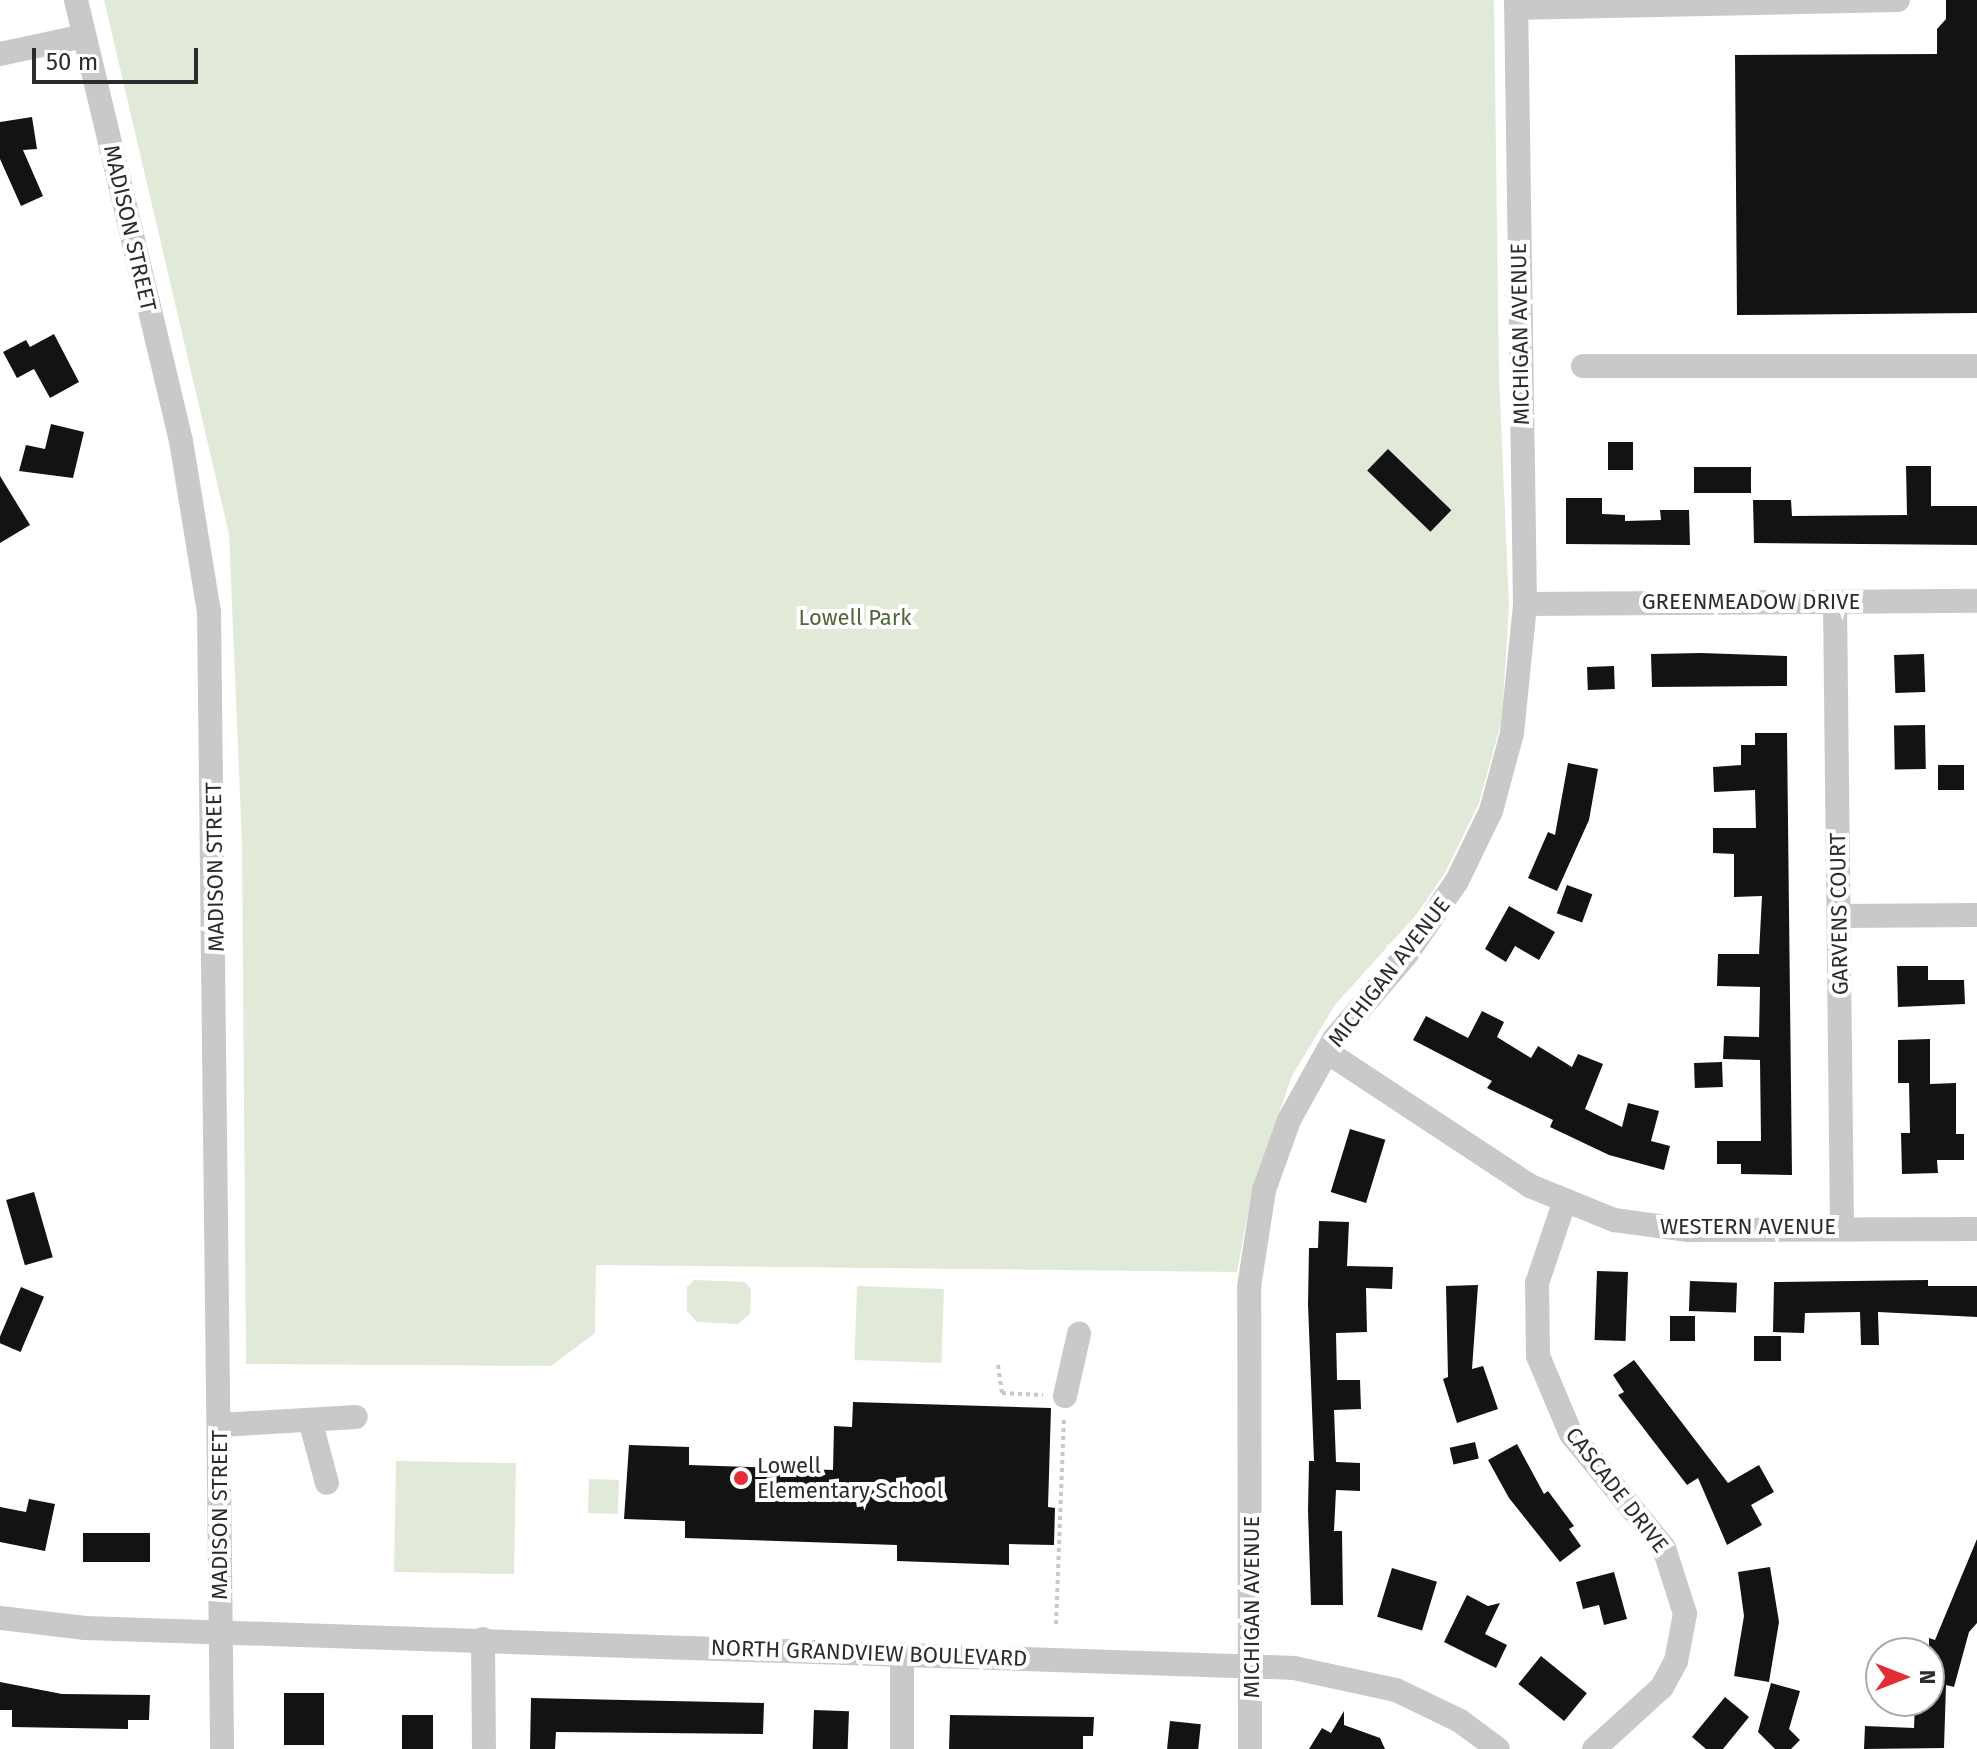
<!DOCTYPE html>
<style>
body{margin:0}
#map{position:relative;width:1977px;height:1749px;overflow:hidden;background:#fff;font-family:"Fira Sans",sans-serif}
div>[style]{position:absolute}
.green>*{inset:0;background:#e1ead8;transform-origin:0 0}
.building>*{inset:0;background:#131313;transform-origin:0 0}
.path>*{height:4px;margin-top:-2px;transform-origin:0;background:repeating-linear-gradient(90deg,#c9c9c9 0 4px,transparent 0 8px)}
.minor>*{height:24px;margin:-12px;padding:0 12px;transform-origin:12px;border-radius:12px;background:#c9c9c9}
.dots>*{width:22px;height:22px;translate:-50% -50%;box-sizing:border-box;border:4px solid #fff;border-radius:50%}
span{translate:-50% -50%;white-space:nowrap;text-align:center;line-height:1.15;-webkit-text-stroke:8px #fff;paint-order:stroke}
.street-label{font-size:22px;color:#2c2c2c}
.park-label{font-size:22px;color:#4e673a}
.poi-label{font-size:22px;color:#2c2c2c}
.left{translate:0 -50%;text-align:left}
.north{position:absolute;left:1865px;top:1637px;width:80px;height:80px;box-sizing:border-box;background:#fff;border:2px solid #ababab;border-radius:50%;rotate:90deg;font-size:22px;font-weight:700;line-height:32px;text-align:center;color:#2c2c2c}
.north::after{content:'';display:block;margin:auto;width:28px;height:36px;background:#e42c35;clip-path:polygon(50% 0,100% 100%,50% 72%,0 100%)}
.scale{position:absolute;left:32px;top:48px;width:166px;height:36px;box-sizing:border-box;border:4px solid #2c2c2c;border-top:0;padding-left:10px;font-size:24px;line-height:28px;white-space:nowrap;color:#2c2c2c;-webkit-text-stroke:6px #fff;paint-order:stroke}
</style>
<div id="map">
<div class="green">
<i style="clip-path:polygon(104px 0,1494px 0,1499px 376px,1509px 605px,1502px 720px,1479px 803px,1446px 871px,1417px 914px,1335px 1005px,1292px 1076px,1253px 1186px,1237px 1272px,596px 1265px,595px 1333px,551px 1366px,246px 1364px,242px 844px,229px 534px)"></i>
<i style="clip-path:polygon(694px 1280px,745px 1282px,751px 1289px,750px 1314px,738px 1324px,697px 1322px,687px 1311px,687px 1287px)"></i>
<i style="left:857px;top:1286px;width:87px;height:74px;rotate:2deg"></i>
<i style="left:396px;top:1461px;width:120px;height:111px;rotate:1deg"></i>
<i style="left:589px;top:1479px;width:30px;height:34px;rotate:2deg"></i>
</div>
<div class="building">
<i style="clip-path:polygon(1946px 0,1977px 0,1977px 313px,1737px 315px,1735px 55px,1937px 54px,1937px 29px,1946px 19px)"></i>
<i style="clip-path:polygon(32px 117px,37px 149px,23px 150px,43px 196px,21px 206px,0 159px,0 122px)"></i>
<i style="clip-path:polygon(54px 334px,79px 382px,50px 398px,34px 369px,17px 378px,3px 352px,26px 340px,30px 347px)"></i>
<i style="clip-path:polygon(51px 424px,84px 432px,73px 478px,19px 471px,26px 445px,45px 449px)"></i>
<i style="left:1633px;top:442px;width:28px;height:25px;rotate:90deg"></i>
<i style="left:1388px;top:449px;width:88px;height:30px;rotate:44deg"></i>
<i style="clip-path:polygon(1906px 466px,1931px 466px,1931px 506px,1977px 506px,1977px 545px,1754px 543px,1753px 500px,1791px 500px,1792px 516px,1907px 515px)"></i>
<i style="left:1694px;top:467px;width:57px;height:26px"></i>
<i style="clip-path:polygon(0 476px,30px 525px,0 543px)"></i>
<i style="clip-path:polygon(1566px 498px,1602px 498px,1602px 514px,1625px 515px,1625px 521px,1661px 520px,1660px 510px,1689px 510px,1690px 545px,1566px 544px)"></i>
<i style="clip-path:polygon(1701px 653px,1787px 656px,1787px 686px,1652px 687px,1651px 654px)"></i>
<i style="left:1924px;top:654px;width:38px;height:30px;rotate:88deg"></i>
<i style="left:1614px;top:666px;width:23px;height:27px;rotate:88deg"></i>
<i style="left:1925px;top:725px;width:44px;height:31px;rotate:89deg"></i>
<i style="clip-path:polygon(1755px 733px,1787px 733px,1792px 1175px,1741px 1174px,1741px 1164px,1717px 1164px,1717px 1141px,1761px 1141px,1760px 1060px,1723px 1059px,1724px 1036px,1759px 1037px,1760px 987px,1717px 986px,1718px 954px,1759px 954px,1762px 896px,1734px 897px,1734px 854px,1713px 853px,1713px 828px,1756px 828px,1755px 790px,1714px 792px,1713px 767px,1741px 765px,1741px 745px,1755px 745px)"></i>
<i style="clip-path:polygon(1568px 763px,1598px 769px,1589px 820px,1557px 891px,1528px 878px,1548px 832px,1555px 835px)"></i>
<i style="left:1938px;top:765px;width:26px;height:25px"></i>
<i style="left:1567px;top:885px;width:27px;height:30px;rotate:20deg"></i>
<i style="clip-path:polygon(1509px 906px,1555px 932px,1539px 960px,1515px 946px,1506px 962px,1485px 949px)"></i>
<i style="clip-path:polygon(1897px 966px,1928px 966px,1928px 980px,1964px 980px,1965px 1004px,1898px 1007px)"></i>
<i style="clip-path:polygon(1482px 1011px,1504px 1022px,1497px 1037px,1531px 1058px,1538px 1046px,1572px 1067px,1578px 1054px,1603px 1064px,1585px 1109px,1622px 1127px,1628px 1103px,1659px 1111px,1651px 1141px,1670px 1146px,1664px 1170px,1609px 1155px,1550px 1127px,1553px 1120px,1487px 1088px,1492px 1081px,1413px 1040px,1426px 1016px,1468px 1038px)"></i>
<i style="clip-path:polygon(1930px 1039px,1930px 1084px,1956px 1083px,1956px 1134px,1964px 1134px,1964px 1160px,1937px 1160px,1938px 1173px,1902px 1174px,1901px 1133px,1910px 1133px,1909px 1083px,1898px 1083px,1898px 1040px)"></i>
<i style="left:1722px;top:1062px;width:25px;height:28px;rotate:88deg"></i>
<i style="left:1350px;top:1129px;width:37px;height:66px;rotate:17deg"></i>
<i style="left:34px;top:1192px;width:68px;height:29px;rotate:74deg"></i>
<i style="clip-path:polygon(1319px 1221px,1349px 1222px,1347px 1266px,1393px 1267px,1392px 1289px,1366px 1288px,1367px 1332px,1336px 1333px,1337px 1380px,1360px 1380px,1361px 1409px,1334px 1410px,1336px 1462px,1360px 1463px,1360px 1491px,1336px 1490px,1334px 1531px,1342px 1531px,1343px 1605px,1311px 1605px,1308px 1510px,1309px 1461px,1314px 1461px,1308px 1304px,1309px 1248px,1318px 1248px)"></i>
<i style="left:1597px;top:1271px;width:31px;height:69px;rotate:2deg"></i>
<i style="clip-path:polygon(1928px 1280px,1928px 1286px,1977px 1286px,1977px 1317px,1878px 1312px,1879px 1345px,1861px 1345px,1860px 1312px,1805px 1313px,1804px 1333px,1773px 1332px,1774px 1282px)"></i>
<i style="left:1690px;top:1281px;width:47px;height:30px;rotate:2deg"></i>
<i style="clip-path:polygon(1478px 1285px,1472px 1369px,1483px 1366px,1498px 1409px,1457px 1423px,1443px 1379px,1448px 1377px,1446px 1286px)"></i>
<i style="left:21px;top:1287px;width:25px;height:60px;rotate:23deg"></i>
<i style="left:1670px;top:1316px;width:25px;height:25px"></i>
<i style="left:1754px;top:1336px;width:27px;height:25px"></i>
<i style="clip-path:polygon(1634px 1360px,1728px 1483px,1759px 1465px,1774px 1492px,1751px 1505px,1762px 1525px,1727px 1545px,1698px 1478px,1687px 1485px,1618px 1395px,1624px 1392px,1613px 1375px)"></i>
<i style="clip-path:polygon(853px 1402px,1051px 1408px,1048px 1507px,1055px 1508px,1054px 1545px,1009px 1544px,1009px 1565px,897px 1561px,897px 1545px,685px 1538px,685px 1521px,624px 1519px,629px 1445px,689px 1447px,689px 1465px,833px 1470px,834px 1426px,852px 1427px)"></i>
<i style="left:1475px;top:1442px;width:17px;height:26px;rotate:77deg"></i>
<i style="clip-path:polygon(1517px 1444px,1544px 1494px,1548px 1491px,1574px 1526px,1569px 1529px,1581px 1546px,1560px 1562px,1509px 1498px,1488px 1460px)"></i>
<i style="clip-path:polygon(29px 1499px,55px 1504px,45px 1551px,0 1542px,0 1507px,26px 1512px)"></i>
<i style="left:150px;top:1533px;width:29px;height:67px;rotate:90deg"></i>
<i style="clip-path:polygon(1977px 1539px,1977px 1623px,1969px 1632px,1954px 1687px,1946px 1685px,1944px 1748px,1864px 1749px,1865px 1726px,1914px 1728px,1915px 1703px,1929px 1704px,1929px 1638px,1935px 1640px)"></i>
<i style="clip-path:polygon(1770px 1567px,1779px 1622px,1769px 1682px,1734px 1676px,1744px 1616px,1738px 1572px)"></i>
<i style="left:1392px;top:1568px;width:47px;height:51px;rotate:17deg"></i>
<i style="clip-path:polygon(1614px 1572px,1627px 1619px,1604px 1625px,1599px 1605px,1583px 1609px,1576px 1582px)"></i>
<i style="clip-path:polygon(1467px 1595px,1488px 1606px,1500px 1603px,1485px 1634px,1507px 1645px,1496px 1668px,1444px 1642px)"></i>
<i style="left:1541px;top:1656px;width:59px;height:36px;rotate:39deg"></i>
<i style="clip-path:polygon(0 1682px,62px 1694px,150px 1695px,149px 1720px,128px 1720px,128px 1729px,12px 1727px,12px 1710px,0 1710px)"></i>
<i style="clip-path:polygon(1771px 1683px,1800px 1691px,1789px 1729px,1800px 1740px,1791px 1749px,1775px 1749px,1758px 1732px)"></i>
<i style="left:284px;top:1693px;width:40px;height:52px"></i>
<i style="clip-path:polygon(1725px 1697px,1749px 1717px,1723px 1749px,1706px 1749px,1692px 1737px)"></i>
<i style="clip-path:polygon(531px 1698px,764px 1703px,763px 1734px,556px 1732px,555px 1749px,530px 1749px)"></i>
<i style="left:814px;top:1710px;width:35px;height:39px;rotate:2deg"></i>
<i style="clip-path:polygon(1344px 1711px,1344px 1725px,1380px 1738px,1385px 1749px,1309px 1749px,1322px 1728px,1331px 1733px)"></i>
<i style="left:402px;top:1715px;width:31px;height:34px"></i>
<i style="clip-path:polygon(950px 1715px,1094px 1717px,1093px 1736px,1083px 1736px,1083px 1749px,949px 1749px)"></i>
<i style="left:1170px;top:1721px;width:31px;height:28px;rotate:6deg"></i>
</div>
<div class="path">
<i style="left:998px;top:1365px;width:28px;rotate:82deg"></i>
<i style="left:1002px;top:1393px;width:41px;rotate:2.8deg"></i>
<i style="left:1056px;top:1624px;width:206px;rotate:-87.8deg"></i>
</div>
<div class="minor">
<i style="left:76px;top:0;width:453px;rotate:76.6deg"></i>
<i style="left:181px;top:441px;width:173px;rotate:80.7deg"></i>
<i style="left:209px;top:612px;width:1137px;rotate:89.34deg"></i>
<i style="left:1516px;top:8px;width:382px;rotate:-1.2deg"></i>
<i style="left:0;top:54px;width:86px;rotate:-12.1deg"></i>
<i style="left:1583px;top:366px;width:394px"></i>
<i style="left:1835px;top:602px;width:625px;rotate:89.36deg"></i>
<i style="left:1525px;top:604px;width:452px;rotate:-0.4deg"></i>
<i style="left:1839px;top:916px;width:138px;rotate:-0.4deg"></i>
<i style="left:1327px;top:1052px;width:243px;rotate:33.4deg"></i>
<i style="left:1530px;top:1186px;width:91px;rotate:22deg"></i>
<i style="left:1614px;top:1220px;width:75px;rotate:7.7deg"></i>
<i style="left:1688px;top:1230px;width:289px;rotate:-0.2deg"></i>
<i style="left:1564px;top:1203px;width:84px;rotate:108.6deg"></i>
<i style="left:1537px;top:1283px;width:73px;rotate:89.2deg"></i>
<i style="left:1538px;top:1356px;width:85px;rotate:67.1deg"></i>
<i style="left:1571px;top:1434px;width:147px;rotate:50.8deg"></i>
<i style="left:1664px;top:1548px;width:69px;rotate:72.3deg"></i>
<i style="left:1685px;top:1614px;width:48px;rotate:100.8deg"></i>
<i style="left:1676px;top:1661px;width:30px;rotate:118deg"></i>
<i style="left:1662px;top:1687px;width:92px;rotate:137.6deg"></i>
<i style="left:1065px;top:1396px;width:64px;rotate:-77.3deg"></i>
<i style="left:310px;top:1420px;width:65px;rotate:74.9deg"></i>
<i style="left:220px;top:1425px;width:136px;rotate:-3.4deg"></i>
<i style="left:0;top:1618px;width:86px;rotate:6.7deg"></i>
<i style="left:85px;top:1628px;width:1210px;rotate:1.89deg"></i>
<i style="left:1294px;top:1668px;width:104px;rotate:12.2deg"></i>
<i style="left:1396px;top:1690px;width:71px;rotate:25.8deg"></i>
<i style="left:1460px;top:1721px;width:47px;rotate:36.4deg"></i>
<i style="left:483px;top:1639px;width:110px;rotate:89.5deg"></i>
<i style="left:902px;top:1749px;width:95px;rotate:-90deg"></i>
<i style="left:1250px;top:1749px;width:462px;rotate:-90.1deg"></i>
<i style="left:1249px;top:1287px;width:98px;rotate:-81.2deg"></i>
<i style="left:1264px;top:1190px;width:74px;rotate:-70.3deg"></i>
<i style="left:1289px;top:1120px;width:93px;rotate:-60.9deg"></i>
<i style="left:1334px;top:1039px;width:111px;rotate:-49.4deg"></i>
<i style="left:1406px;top:955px;width:90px;rotate:-55.4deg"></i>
<i style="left:1457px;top:881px;width:78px;rotate:-64.1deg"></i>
<i style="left:1491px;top:811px;width:81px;rotate:-74.9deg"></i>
<i style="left:1512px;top:733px;width:130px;rotate:-84.2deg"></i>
<i style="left:1525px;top:604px;width:604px;rotate:-90.85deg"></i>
</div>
<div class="dots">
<i style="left:741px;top:1478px;background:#e42c35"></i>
</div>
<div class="street-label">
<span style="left:130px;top:228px;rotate:77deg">MADISON STREET</span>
<span style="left:1520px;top:334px;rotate:-91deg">MICHIGAN AVENUE</span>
<span style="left:1751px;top:602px">GREENMEADOW DRIVE</span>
<span style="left:215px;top:867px;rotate:-91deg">MADISON STREET</span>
<span style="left:1839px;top:914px;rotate:-91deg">GARVENS COURT</span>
<span style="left:1389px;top:972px;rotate:-52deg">MICHIGAN AVENUE</span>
<span style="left:1748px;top:1227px">WESTERN AVENUE</span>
<span style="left:1617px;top:1490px;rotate:52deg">CASCADE DRIVE</span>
<span style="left:220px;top:1515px;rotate:-90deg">MADISON STREET</span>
<span style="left:1252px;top:1607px;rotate:-90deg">MICHIGAN AVENUE</span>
<span style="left:869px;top:1653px;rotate:2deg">NORTH GRANDVIEW BOULEVARD</span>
</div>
<div class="park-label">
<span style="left:855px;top:618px">Lowell Park</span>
</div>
<div class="poi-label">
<span class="left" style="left:757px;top:1478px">Lowell<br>Elementary School</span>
</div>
<div class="north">N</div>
<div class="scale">50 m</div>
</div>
